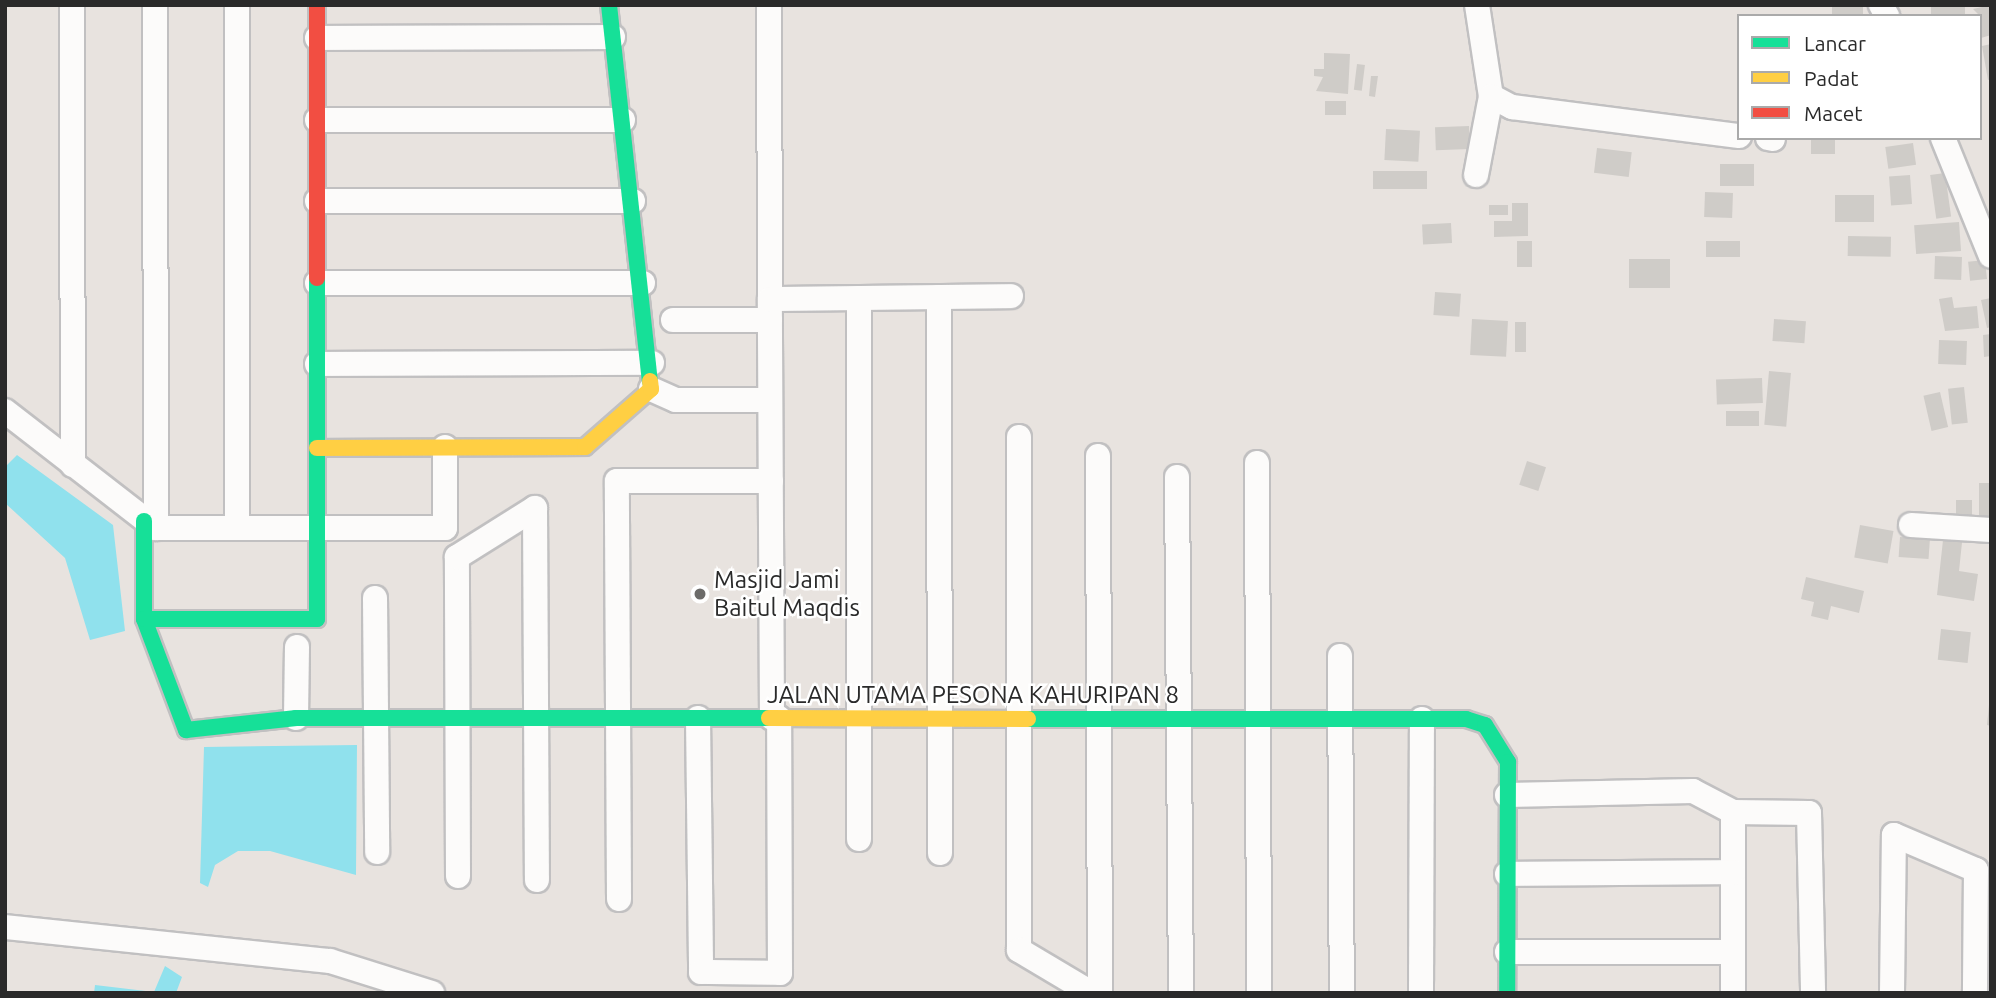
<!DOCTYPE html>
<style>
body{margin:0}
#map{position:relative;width:1996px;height:998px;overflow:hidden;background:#e8e3df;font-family:Ubuntu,sans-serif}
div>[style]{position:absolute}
.water>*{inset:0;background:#90e1ed}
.building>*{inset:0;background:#cfccc8;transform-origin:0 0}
.roads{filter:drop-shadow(2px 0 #c1c0c1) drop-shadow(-2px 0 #c1c0c1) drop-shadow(0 2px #c1c0c1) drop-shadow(0 -2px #c1c0c1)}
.street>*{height:24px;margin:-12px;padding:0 12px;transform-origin:12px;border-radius:12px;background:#fcfbfa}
.fast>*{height:16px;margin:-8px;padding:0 8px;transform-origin:8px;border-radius:8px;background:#16e098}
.slow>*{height:16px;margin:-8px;padding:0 8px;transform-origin:8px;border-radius:8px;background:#ffcf43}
.jam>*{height:16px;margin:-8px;padding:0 8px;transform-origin:8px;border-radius:8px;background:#f24e42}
.dots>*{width:19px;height:19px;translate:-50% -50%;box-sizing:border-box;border:4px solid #fff;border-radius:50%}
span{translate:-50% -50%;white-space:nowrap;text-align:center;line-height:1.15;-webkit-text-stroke:5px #fff;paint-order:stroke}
.poi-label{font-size:24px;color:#2a2a2a}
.left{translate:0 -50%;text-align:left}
.street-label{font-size:24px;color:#2a2a2a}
.frame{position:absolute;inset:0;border:7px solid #2a2a2a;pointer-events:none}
.legend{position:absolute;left:1737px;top:14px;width:245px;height:126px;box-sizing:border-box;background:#fff;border:2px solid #aaa;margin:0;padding:9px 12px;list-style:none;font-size:21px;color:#2a2a2a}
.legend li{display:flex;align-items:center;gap:14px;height:35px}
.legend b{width:35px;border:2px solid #aaa}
</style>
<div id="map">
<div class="water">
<i style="clip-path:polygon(17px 455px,113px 525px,125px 631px,90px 640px,65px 558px,5px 503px,5px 467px)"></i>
<i style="clip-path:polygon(357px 745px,356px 875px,270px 851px,238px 851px,215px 865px,208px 887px,200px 883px,204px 747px)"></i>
<i style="clip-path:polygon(165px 966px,182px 977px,176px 993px,94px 993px,95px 985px,154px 992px)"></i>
</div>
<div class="building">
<i style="left:1832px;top:5px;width:31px;height:11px"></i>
<i style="left:1931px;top:5px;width:34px;height:11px"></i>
<i style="clip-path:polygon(1991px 5px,1991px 35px,1981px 38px,1980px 16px,1973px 9px)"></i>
<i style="clip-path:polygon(1991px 44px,1991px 79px,1988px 80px,1982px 46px)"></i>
<i style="clip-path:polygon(1324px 53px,1350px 54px,1348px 94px,1316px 91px,1323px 77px,1314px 76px,1314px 69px,1324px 69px)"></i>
<i style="left:1357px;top:64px;width:8px;height:26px;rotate:7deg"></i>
<i style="clip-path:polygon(1371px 76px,1378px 76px,1375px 97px,1369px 96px)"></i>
<i style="left:1325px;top:101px;width:21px;height:14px"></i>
<i style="left:1469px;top:126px;width:23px;height:34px;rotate:88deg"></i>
<i style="left:1386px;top:129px;width:34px;height:31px;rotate:3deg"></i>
<i style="left:1811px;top:138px;width:24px;height:16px"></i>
<i style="left:1913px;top:143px;width:22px;height:28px;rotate:82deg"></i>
<i style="left:1597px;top:148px;width:35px;height:25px;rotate:7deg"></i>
<i style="left:1720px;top:164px;width:34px;height:22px"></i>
<i style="left:1373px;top:171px;width:54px;height:18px"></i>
<i style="left:1945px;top:173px;width:44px;height:15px;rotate:82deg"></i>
<i style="left:1910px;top:175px;width:29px;height:21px;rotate:86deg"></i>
<i style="left:1705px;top:192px;width:28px;height:25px;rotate:2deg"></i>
<i style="left:1835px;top:195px;width:39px;height:27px"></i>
<i style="clip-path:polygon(1512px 203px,1528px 203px,1528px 236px,1494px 237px,1494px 221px,1512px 221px)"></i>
<i style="left:1489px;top:205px;width:19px;height:10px"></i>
<i style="left:1959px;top:222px;width:29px;height:45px;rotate:86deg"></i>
<i style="left:1451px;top:223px;width:20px;height:29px;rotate:87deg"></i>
<i style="left:1848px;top:236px;width:43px;height:20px;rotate:1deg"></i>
<i style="left:1517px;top:241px;width:15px;height:26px"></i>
<i style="left:1706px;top:241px;width:34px;height:16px"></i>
<i style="left:1935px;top:256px;width:27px;height:23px;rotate:2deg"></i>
<i style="left:1629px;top:259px;width:41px;height:29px"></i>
<i style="left:1985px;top:260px;width:19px;height:17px;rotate:84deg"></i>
<i style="left:1435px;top:292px;width:26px;height:23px;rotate:4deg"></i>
<i style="clip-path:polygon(1952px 297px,1954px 308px,1977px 306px,1979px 328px,1945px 331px,1939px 299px)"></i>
<i style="clip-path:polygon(1991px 298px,1991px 327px,1987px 328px,1981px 300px)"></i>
<i style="left:1472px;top:319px;width:36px;height:36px;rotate:3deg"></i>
<i style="left:1774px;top:319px;width:32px;height:22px;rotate:4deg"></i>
<i style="left:1515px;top:322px;width:11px;height:30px"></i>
<i style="clip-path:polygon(1991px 334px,1991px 356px,1984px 357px,1983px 335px)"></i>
<i style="left:1939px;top:340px;width:28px;height:24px;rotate:2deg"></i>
<i style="left:1769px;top:371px;width:22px;height:54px;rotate:5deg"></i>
<i style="left:1762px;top:378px;width:25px;height:46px;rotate:88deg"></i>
<i style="left:1964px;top:387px;width:36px;height:16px;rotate:84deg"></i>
<i style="left:1940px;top:392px;width:36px;height:17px;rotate:77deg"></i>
<i style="left:1759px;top:411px;width:15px;height:33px;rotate:90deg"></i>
<i style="left:1527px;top:461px;width:20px;height:25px;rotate:18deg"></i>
<i style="left:1979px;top:483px;width:12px;height:35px"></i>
<i style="left:1956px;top:500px;width:16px;height:18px"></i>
<i style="left:1860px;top:525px;width:34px;height:33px;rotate:10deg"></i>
<i style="clip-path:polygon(1944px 531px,1963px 533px,1959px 571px,1978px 574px,1974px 601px,1937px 595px)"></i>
<i style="left:1900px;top:537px;width:30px;height:20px;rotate:4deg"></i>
<i style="clip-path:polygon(1806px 577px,1864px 591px,1859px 613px,1831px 606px,1828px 620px,1811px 616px,1814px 602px,1801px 599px)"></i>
<i style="left:1941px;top:629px;width:30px;height:31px;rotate:6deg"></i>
<i style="clip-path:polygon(1989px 705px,1991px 705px,1991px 726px,1987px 725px)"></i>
</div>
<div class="roads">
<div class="street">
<i style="left:72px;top:5px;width:460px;rotate:89.9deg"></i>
<i style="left:155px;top:5px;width:523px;rotate:89.89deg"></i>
<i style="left:237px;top:5px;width:523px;rotate:90deg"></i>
<i style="left:769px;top:5px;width:294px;rotate:89.8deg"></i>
<i style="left:1477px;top:5px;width:92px;rotate:81.3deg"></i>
<i style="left:1491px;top:96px;width:24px;rotate:28deg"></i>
<i style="left:1512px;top:107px;width:229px;rotate:7.3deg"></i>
<i style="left:1881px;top:5px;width:13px;rotate:61deg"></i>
<i style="left:317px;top:38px;width:296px;rotate:-0.2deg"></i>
<i style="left:317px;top:120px;width:306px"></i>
<i style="left:1768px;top:138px;width:5px;rotate:11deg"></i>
<i style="left:1943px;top:138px;width:127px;rotate:67.9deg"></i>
<i style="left:1476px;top:175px;width:80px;rotate:-79.2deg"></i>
<i style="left:317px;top:201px;width:316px"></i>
<i style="left:317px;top:283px;width:326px"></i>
<i style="left:939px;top:297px;width:556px;rotate:89.9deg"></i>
<i style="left:859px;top:298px;width:541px;rotate:90deg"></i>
<i style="left:673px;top:320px;width:97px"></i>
<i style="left:317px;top:364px;width:335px;rotate:-0.2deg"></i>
<i style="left:651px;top:389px;width:27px;rotate:24deg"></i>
<i style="left:676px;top:400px;width:94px"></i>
<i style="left:5px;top:411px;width:191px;rotate:37.8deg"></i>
<i style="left:156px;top:528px;width:289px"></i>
<i style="left:445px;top:528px;width:81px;rotate:-90deg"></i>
<i style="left:1019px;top:437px;width:513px;rotate:90deg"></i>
<i style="left:1019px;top:950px;width:84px;rotate:30.8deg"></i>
<i style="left:1098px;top:456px;width:537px;rotate:89.79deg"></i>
<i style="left:1257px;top:463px;width:530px;rotate:89.78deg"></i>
<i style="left:1177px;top:477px;width:516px;rotate:89.56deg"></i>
<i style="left:1911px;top:525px;width:80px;rotate:3.6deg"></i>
<i style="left:375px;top:598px;width:254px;rotate:89.5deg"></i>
<i style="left:1340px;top:656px;width:337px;rotate:89.7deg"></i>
<i style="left:296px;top:718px;width:71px;rotate:-89.2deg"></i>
<i style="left:698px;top:718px;width:254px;rotate:89.3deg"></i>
<i style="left:701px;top:972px;width:79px;rotate:0.7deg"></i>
<i style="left:780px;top:973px;width:255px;rotate:-90.2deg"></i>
<i style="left:772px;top:718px;width:419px;rotate:-90.3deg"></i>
<i style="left:770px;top:299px;width:241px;rotate:-0.7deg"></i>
<i style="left:1507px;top:795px;width:186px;rotate:-1.2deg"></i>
<i style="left:1693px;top:791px;width:45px;rotate:27.7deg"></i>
<i style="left:1733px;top:812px;width:76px;rotate:0.8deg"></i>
<i style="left:1809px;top:813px;width:180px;rotate:88.7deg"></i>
<i style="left:1733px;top:812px;width:181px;rotate:90deg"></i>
<i style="left:1507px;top:874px;width:226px;rotate:-0.5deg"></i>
<i style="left:458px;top:876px;width:319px;rotate:-90.2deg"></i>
<i style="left:457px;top:557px;width:92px;rotate:-32.1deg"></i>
<i style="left:535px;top:508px;width:372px;rotate:89.7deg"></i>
<i style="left:619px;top:899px;width:418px;rotate:-90.3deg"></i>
<i style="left:617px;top:481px;width:154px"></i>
<i style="left:5px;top:927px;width:327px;rotate:6deg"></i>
<i style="left:330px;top:961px;width:107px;rotate:17.4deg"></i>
<i style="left:1507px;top:952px;width:226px"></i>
<i style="left:1421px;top:993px;width:274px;rotate:-89.8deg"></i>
<i style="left:1892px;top:993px;width:158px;rotate:-89.3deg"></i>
<i style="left:1894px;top:835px;width:89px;rotate:23.1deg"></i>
<i style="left:1976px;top:870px;width:123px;rotate:90.5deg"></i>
</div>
<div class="fast">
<i style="left:609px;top:5px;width:378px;rotate:83.8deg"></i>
<i style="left:144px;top:521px;width:98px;rotate:90deg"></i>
<i style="left:144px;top:619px;width:119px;rotate:69.3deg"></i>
<i style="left:186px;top:730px;width:111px;rotate:-6.2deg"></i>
<i style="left:296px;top:718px;width:473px"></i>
<i style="left:144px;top:619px;width:173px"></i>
<i style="left:317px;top:619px;width:341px;rotate:-90deg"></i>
<i style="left:1028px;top:719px;width:438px"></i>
<i style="left:1466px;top:719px;width:20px;rotate:18deg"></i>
<i style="left:1485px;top:725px;width:44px;rotate:58.1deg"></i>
<i style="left:1508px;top:762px;width:231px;rotate:90.2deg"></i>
</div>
<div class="slow">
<i style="left:317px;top:448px;width:268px;rotate:-0.2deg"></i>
<i style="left:585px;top:447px;width:88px;rotate:-41.3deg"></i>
<i style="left:651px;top:389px;width:8px;rotate:-97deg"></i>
<i style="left:769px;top:718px;width:259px;rotate:0.2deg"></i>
</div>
<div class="jam">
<i style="left:317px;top:5px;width:273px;rotate:90deg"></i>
</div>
</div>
<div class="dots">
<i style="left:700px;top:594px;background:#6c6b69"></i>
</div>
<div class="poi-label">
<span class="left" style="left:714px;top:594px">Masjid Jami<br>Baitul Maqdis</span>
</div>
<div class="street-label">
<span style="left:973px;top:695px">JALAN UTAMA PESONA KAHURIPAN 8</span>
</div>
<div class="frame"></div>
<ul class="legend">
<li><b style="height:9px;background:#16e098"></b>Lancar</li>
<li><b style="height:9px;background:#ffcf43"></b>Padat</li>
<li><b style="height:9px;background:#f24e42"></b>Macet</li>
</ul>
</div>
